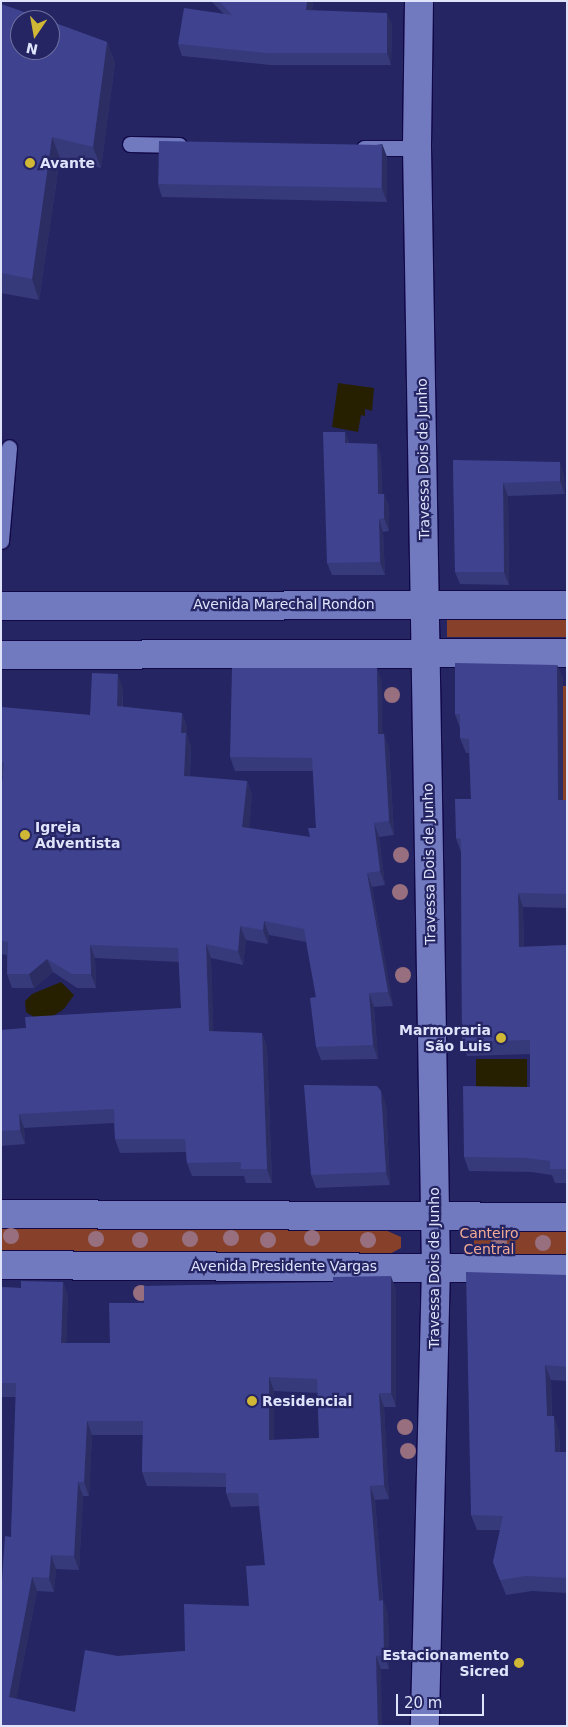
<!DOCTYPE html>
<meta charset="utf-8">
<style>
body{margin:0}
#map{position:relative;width:568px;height:1727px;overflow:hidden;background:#252564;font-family:"DejaVu Sans",sans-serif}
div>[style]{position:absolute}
.green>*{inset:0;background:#87402a;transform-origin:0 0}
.water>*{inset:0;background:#262000;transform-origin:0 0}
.roads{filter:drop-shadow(1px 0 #110846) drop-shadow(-1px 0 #110846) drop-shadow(0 1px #110846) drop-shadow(0 -1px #110846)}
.service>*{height:15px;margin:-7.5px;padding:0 7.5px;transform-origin:7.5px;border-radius:7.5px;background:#7179bf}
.minor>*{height:28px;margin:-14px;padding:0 14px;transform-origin:14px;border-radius:14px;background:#7179bf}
.tertiary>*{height:28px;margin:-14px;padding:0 14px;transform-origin:14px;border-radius:14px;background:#7179bf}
.trees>*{width:16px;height:16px;margin:-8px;border-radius:50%;background:#976f7e}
.wall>*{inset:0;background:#36397a}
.shaded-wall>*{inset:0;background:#2c2e63}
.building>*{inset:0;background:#3f428e;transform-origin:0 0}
.dots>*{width:14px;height:14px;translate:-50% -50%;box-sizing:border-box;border:2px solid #252564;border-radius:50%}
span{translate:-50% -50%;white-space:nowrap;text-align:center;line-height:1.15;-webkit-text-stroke:4.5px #252564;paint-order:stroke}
.poi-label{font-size:14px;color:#dfe4fb;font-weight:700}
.left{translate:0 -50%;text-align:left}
.right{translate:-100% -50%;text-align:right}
.street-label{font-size:14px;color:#dfe4fb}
.park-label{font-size:14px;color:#f4ab94}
.frame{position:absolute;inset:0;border:2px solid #dfe4fb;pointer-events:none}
.north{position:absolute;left:10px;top:10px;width:50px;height:50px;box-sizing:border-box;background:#252564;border:1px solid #6f71a0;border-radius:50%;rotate:192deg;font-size:14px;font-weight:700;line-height:20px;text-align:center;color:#dfe4fb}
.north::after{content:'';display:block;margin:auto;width:18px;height:22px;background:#d0b736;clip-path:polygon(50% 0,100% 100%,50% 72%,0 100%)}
.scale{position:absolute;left:396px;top:1694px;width:88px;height:22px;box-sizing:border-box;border:2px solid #dfe4fb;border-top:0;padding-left:6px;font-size:15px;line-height:18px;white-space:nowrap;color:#dfe4fb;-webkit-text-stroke:4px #252564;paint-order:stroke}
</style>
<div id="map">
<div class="green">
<i style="left:447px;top:620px;width:120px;height:17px"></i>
<i style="left:563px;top:686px;width:4px;height:128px"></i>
<i style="clip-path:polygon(1px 1227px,383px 1229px,401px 1237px,401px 1248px,384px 1257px,1px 1254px)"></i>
<i style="clip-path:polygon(484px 1227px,567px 1228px,567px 1256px,484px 1255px,474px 1247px,474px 1236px)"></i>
</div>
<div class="water">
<i style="clip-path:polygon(338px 383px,374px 388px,372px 411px,365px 409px,365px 416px,361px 415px,358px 432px,332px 427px)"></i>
<i style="clip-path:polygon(61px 982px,74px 995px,64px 1009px,53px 1016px,34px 1017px,26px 1012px,25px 1001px,32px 994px)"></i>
<i style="left:476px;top:1059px;width:51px;height:30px"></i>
</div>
<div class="roads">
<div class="service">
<i style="left:130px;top:144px;width:49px;rotate:1.2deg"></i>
<i style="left:364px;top:148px;width:53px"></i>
<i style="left:1px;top:541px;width:94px;rotate:-85.1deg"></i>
</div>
<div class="minor">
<i style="left:419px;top:1px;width:147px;rotate:90.8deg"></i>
<i style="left:417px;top:148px;width:1119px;rotate:89.03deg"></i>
<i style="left:436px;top:1267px;width:459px;rotate:91.4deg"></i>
</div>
<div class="tertiary">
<i style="left:1px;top:606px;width:566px;rotate:-0.1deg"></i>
<i style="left:1px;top:655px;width:566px;rotate:-0.2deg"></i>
<i style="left:1px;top:1214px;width:566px;rotate:0.3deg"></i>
<i style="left:1px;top:1265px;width:566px;rotate:0.4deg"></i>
</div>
</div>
<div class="trees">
<i style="left:392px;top:695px"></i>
<i style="left:401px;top:855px"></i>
<i style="left:400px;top:892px"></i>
<i style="left:403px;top:975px"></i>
<i style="left:11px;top:1236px"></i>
<i style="left:231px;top:1238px"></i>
<i style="left:312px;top:1238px"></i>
<i style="left:96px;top:1239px"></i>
<i style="left:190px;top:1239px"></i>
<i style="left:140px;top:1240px"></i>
<i style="left:268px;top:1240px"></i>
<i style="left:368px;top:1240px"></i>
<i style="left:499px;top:1243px"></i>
<i style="left:543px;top:1243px"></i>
<i style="left:141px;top:1293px"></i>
<i style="left:405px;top:1427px"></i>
<i style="left:408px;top:1451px"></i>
</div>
<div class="wall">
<i style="clip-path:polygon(211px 1px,313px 1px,312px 10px,392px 24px,391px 65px,270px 65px,182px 56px,178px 44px,224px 14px)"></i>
<i style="clip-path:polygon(1px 4px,107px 42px,115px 63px,101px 168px,60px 158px,39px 300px,1px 293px)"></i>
<i style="clip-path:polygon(382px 144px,387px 157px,387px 202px,162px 197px,158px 184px)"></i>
<i style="clip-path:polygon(345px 432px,349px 443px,377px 444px,381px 457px,382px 494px,384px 494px,389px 507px,389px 531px,383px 532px,385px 575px,332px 575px,327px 563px)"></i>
<i style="clip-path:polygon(453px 460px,564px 475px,565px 494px,508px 496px,509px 585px,460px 584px,455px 572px)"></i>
<i style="clip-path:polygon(557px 665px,563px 679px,563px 800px,567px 800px,567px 908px,523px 907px,524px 947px,567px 945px,567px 1183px,555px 1183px,552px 1175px,531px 1172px,469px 1171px,464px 1157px,530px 1087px,530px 1054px,467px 1056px,462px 1042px,461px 852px,456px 838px,471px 799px,469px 753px,466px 753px,460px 738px,460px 728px,455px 714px)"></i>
<i style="clip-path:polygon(382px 682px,382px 734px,384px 734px,389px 748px,394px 835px,379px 837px,385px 885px,372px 887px,393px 1006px,374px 1007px,378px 1059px,321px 1060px,316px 1047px,316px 997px,306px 942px,269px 935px,268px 944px,246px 940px,243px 965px,211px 958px,213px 1032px,262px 1033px,267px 1047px,272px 1183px,246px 1183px,244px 1176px,192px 1176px,187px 1163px,186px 1152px,120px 1153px,115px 1139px,114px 1123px,24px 1128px,25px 1144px,1px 1146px,1px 1030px,26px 1028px,181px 1008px,179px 962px,95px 958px,96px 988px,77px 988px,53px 972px,34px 988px,12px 988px,7px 974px,7px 955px,1px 954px,1px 793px,3px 776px,1px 776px,1px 707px,90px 715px,123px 688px,123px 707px,182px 713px,187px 727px,187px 734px,191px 747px,190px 776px,247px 781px,252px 795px,249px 828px,310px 837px,316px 828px,313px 771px,235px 771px,230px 757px)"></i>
<i style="clip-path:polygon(386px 1104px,390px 1185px,316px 1188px,311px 1175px)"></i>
<i style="clip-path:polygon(567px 1275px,567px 1381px,551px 1380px,552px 1416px,559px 1431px,560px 1452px,567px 1452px,567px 1593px,532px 1591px,506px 1595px,493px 1562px,500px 1530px,477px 1530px,471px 1515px)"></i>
<i style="clip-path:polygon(evenodd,63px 1282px,68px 1296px,66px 1343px,110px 1343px,144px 1303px,396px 1290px,396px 1407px,384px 1407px,389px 1499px,375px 1500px,383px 1600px,388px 1614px,389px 1669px,381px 1669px,1px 1726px,2px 1581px,11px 1537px,16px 1397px,1px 1397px,1px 1287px,21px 1288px,63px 1282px,274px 1391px,318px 1393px,319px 1438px,274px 1440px,274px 1391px,63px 1282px,92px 1435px,143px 1435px,142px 1472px,147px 1486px,226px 1487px,226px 1493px,231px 1507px,259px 1506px,265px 1565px,249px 1606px,185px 1651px,118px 1656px,75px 1712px,16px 1699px,37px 1591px,54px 1592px,56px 1569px,79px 1570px,83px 1496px,89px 1496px,92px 1435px)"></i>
</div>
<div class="shaded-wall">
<i style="clip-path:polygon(307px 1px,313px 1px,311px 21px,306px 10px)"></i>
<i style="clip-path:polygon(387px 13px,392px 24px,391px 65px,387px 53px)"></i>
<i style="clip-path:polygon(107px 42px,115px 63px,101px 168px,93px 147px)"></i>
<i style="clip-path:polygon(52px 137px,60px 158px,39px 300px,32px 279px)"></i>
<i style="clip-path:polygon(382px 144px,387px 157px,387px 202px,382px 189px)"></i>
<i style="clip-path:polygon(345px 432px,349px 445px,345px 443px)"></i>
<i style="clip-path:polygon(377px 444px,381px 457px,383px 507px,378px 494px)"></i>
<i style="clip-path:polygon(560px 462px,564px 475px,565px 494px,560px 481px)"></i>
<i style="clip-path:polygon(503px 483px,508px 496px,509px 585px,504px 572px)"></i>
<i style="clip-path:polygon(384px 494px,389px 507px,389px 531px,384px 518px)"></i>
<i style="clip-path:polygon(379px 519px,383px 532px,385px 575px,380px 562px)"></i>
<i style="clip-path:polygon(557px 665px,563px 679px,563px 814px,558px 800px)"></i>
<i style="clip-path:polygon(377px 668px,382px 682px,383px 748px,378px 734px)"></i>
<i style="clip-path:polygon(118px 674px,123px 688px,122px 720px,117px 706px)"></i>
<i style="clip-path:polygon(182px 713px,187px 727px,187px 734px,191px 747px,189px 790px,184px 776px,181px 733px)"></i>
<i style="clip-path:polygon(384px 734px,389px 748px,394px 835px,389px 821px)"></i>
<i style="clip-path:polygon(247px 781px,252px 795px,248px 841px,242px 827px)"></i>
<i style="clip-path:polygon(374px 823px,379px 837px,385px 885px,380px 871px)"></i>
<i style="clip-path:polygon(367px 873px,372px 887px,393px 1006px,388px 992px)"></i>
<i style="clip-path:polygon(518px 893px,523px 907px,524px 961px,519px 947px)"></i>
<i style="clip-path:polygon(264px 921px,269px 935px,268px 944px,263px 930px)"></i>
<i style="clip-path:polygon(240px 926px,246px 940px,243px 965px,238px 951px)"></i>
<i style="clip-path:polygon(206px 944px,211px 958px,214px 1045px,209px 1031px)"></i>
<i style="clip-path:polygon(90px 945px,95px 958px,96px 988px,91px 974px)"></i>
<i style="clip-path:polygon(47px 959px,53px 972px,34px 988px,29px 974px)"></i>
<i style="clip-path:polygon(369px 993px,374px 1007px,378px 1059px,373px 1045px)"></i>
<i style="clip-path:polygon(262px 1033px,267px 1047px,272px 1183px,267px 1169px)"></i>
<i style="clip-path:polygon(381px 1091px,386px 1104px,390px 1185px,386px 1172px)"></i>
<i style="clip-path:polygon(19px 1114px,24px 1128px,25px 1144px,20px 1130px)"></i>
<i style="clip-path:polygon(391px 1276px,396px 1290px,396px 1407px,391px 1393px)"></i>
<i style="clip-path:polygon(63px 1282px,68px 1296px,66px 1357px,61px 1343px)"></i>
<i style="clip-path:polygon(545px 1365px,551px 1380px,552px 1431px,547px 1416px)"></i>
<i style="clip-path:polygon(269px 1377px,274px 1391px,274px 1454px,269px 1440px)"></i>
<i style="clip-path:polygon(379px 1393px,384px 1407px,389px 1499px,384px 1485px)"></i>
<i style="clip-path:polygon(554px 1416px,559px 1431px,560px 1467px,555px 1452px)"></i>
<i style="clip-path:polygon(87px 1421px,92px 1435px,89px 1496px,84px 1482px)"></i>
<i style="clip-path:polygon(78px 1482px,83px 1496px,79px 1570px,74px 1556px)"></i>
<i style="clip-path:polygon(370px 1486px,375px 1500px,383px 1608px,383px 1600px,388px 1614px,389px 1669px,384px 1655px)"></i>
<i style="clip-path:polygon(51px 1555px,56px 1569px,54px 1592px,49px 1578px)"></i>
<i style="clip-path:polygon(32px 1577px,37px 1591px,14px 1711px,9px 1697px)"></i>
<i style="clip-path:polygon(376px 1656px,381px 1669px,382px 1726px,378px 1726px)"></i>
</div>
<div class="building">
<i style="clip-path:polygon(219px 1px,307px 1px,306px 10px,387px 13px,387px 53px,266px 53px,178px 44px,184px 8px,232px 15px)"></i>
<i style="clip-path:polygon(1px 4px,47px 20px,20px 20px,20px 50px,50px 50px,50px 21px,107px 42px,93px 147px,52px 137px,32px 279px,1px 273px)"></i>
<i style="left:159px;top:141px;width:223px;height:43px;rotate:1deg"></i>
<i style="clip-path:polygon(323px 432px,345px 432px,345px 443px,377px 444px,378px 494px,384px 494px,384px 518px,379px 519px,380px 562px,327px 563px)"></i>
<i style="clip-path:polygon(453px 460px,560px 462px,560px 481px,503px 483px,504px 572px,455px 572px)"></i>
<i style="clip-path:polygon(455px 663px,557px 665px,558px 800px,567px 800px,567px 894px,518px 893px,519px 947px,567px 945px,567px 1169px,550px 1169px,550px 1161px,526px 1158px,464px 1157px,463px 1086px,530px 1087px,530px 1040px,462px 1042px,461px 839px,456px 838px,455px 799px,471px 799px,469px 739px,460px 738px,460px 714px,455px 714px)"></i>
<i style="clip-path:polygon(232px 668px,377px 668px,378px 734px,384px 734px,389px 821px,374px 823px,380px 871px,367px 873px,388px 992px,369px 993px,373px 1045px,316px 1047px,310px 998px,316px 997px,304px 929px,264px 921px,263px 930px,240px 926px,238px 951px,206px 944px,209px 1031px,262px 1033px,267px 1169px,241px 1169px,241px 1162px,187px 1163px,185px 1139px,115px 1139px,114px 1109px,19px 1114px,20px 1130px,1px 1131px,1px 1030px,26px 1028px,25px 1017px,181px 1008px,178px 948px,90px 945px,91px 974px,72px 974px,47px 959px,29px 974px,7px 974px,8px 942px,1px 941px,1px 793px,4px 763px,1px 762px,1px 707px,90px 715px,92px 673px,118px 674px,117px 706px,182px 713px,181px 733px,186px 733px,184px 776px,247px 781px,242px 827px,310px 837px,308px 828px,316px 828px,312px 758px,230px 757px)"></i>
<i style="clip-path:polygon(304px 1085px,377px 1086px,381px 1091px,386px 1172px,311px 1175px)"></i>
<i style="clip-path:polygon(466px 1272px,567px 1275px,567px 1367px,545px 1365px,547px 1416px,554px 1416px,555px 1452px,567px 1452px,567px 1578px,526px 1576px,500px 1580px,493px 1562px,503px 1516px,471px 1515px)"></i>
<i style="clip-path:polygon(evenodd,391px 1276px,391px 1393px,379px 1393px,384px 1485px,370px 1486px,379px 1601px,383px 1600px,384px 1655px,376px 1656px,378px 1726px,1px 1726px,1px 1580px,2px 1581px,5px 1536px,11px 1537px,16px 1383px,1px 1383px,1px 1287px,21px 1288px,21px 1281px,63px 1282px,61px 1343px,110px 1343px,109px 1303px,144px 1303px,144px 1286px,333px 1282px,333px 1277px,391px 1276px,269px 1377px,317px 1379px,319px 1438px,269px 1440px,269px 1377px,391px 1276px,87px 1421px,143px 1421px,142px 1472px,226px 1473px,226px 1493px,258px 1493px,265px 1565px,246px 1566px,249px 1606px,184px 1604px,185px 1651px,118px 1656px,85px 1650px,75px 1712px,9px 1697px,32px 1577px,49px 1578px,51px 1555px,74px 1556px,78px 1482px,84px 1482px,87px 1421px)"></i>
</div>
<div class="dots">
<i style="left:30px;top:163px;background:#d0b736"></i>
<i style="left:25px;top:835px;background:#d0b736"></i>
<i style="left:501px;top:1038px;background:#d0b736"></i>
<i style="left:252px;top:1401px;background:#d0b736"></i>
<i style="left:519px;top:1663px;background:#d0b736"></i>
</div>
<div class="poi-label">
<span class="left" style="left:40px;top:163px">Avante</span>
<span class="left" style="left:35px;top:835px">Igreja<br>Adventista</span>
<span class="right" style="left:491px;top:1038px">Marmoraria<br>São Luis</span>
<span class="left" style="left:262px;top:1401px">Residencial</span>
<span class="right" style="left:509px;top:1663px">Estacionamento<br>Sicred</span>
</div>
<div class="street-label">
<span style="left:423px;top:459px;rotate:-91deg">Travessa Dois de Junho</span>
<span style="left:284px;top:604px">Avenida Marechal Rondon</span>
<span style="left:429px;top:864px;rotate:-91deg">Travessa Dois de Junho</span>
<span style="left:284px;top:1266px">Avenida Presidente Vargas</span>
<span style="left:434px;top:1268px;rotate:-90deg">Travessa Dois de Junho</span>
</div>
<div class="park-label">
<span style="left:489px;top:1241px">Canteiro<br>Central</span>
</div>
<div class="frame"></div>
<div class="north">N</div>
<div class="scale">20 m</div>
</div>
